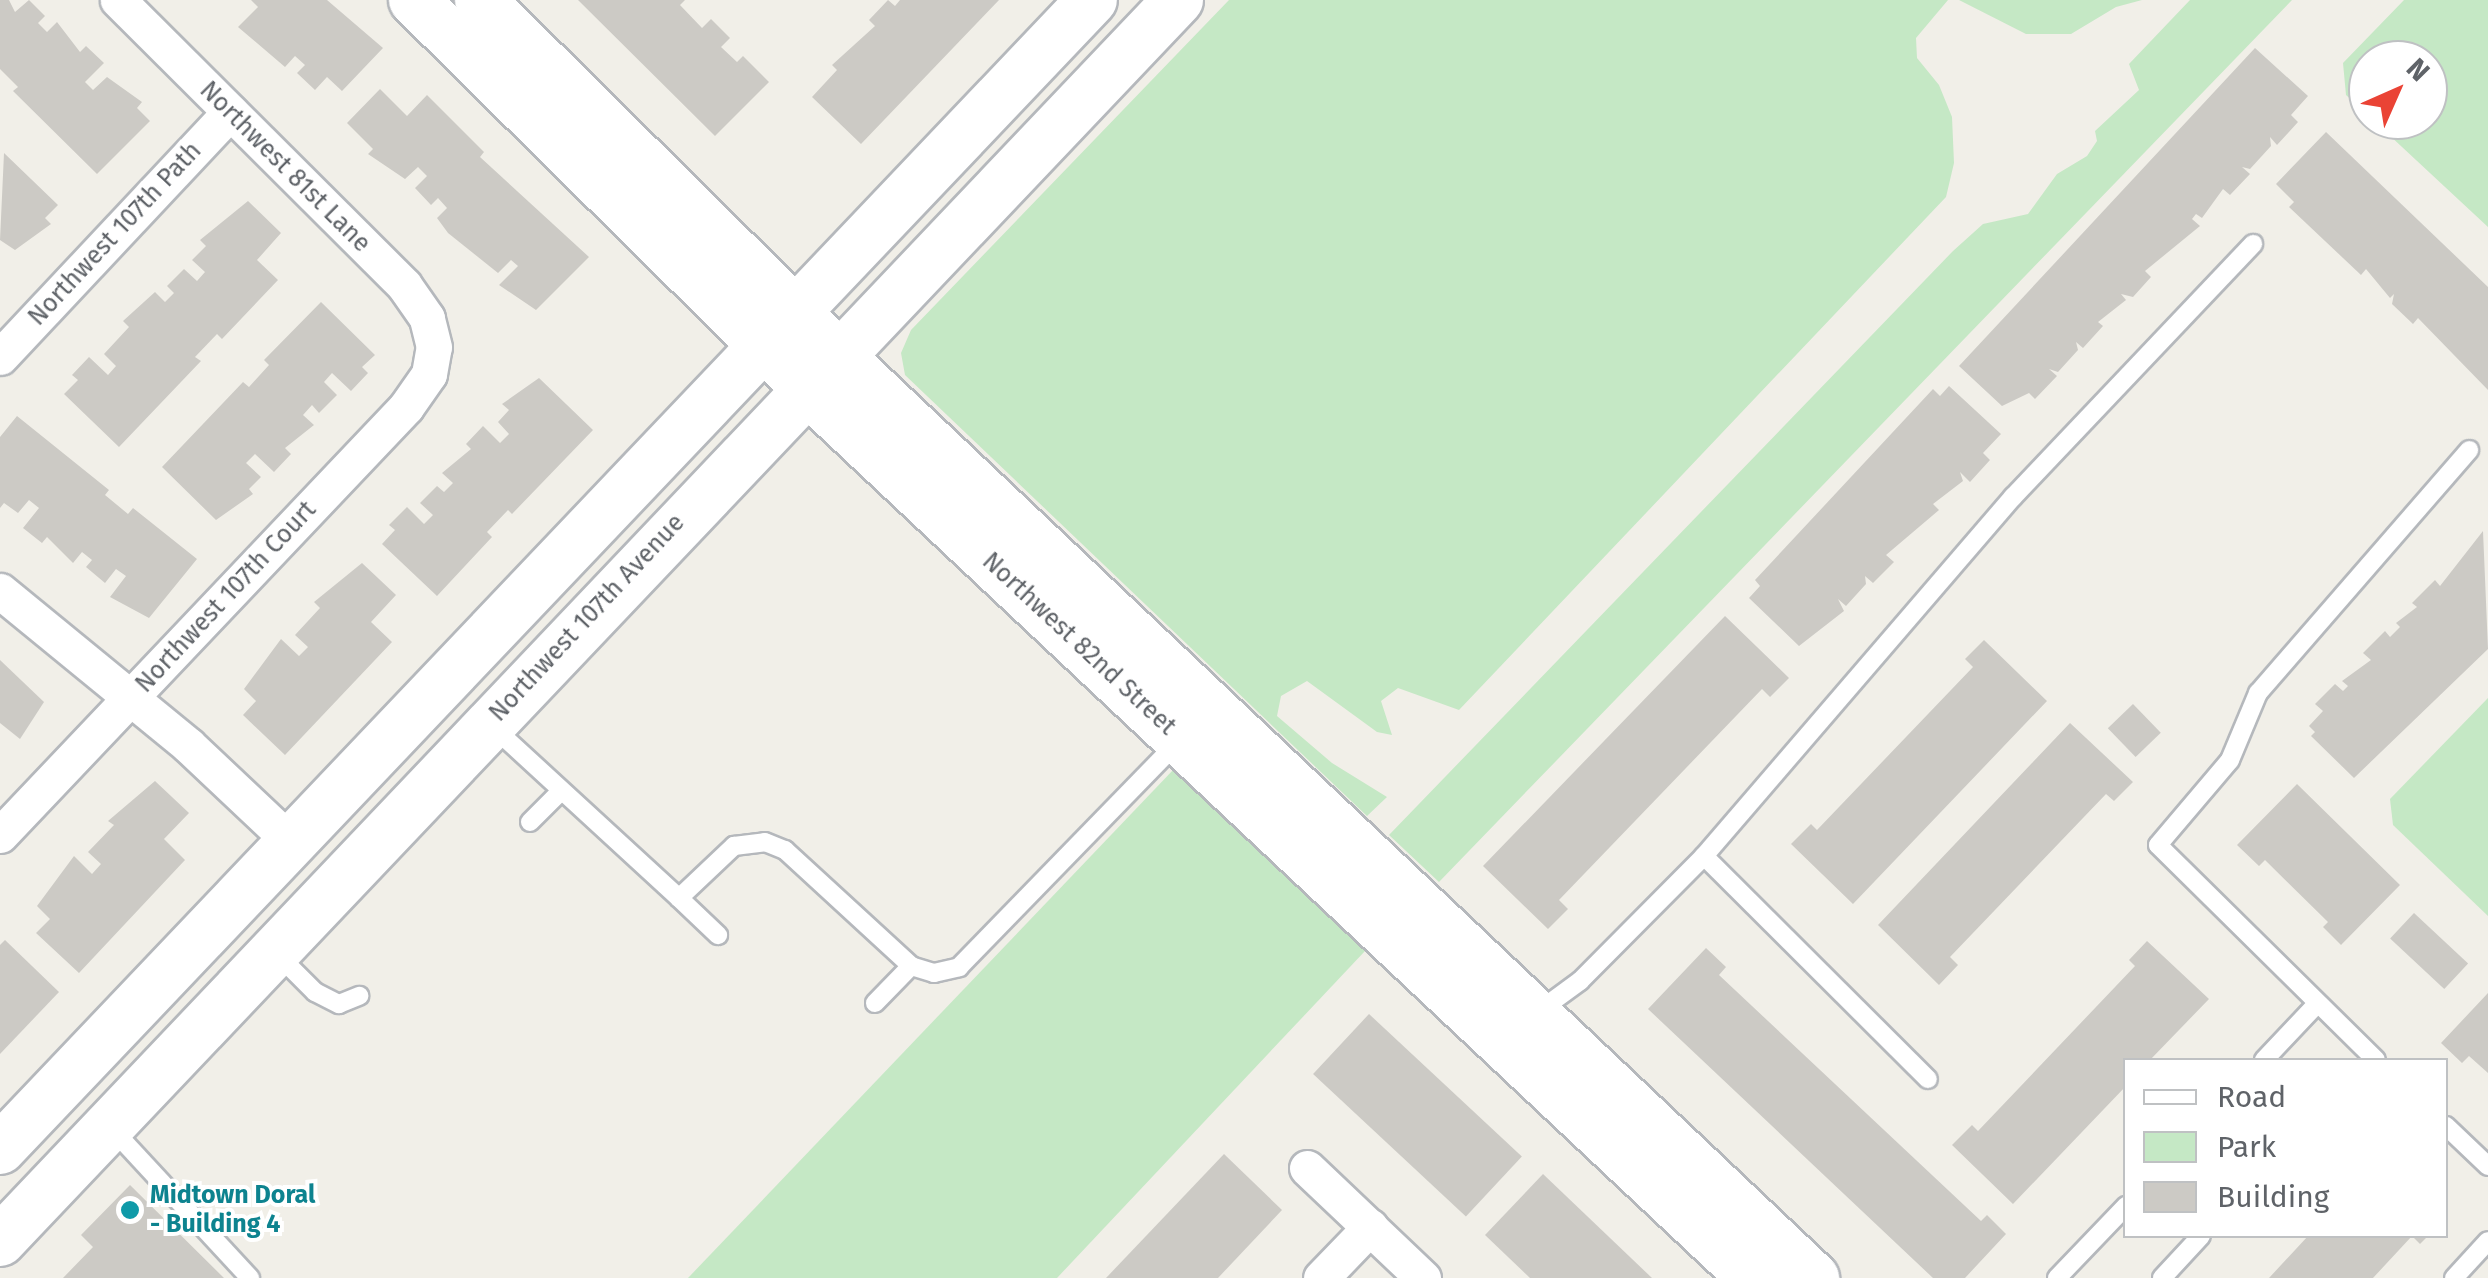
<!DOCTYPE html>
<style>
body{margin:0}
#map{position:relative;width:2488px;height:1278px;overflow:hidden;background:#f1efe8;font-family:"Fira Sans",sans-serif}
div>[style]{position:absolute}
.green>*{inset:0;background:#c5e8c5}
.building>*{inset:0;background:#cccac5;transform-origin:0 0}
.roads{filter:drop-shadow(2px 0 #b5b8bc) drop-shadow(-2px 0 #b5b8bc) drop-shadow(0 2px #b5b8bc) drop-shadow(0 -2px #b5b8bc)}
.lane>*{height:18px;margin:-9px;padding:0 9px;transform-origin:9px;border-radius:9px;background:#fff}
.street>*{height:35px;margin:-17.5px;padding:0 17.5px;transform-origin:17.5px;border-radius:17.5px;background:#fff}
.secondary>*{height:50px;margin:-25px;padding:0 25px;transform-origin:25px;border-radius:25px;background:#fff}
.dots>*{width:28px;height:28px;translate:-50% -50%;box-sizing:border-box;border:5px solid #fff;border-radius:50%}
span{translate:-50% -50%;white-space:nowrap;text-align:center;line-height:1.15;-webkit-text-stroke:8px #fff;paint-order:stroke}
.street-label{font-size:25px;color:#5f6368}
.culture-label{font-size:25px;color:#0d838f;font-weight:700}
.left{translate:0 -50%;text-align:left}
.legend{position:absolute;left:2123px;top:1058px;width:325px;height:180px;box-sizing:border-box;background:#fff;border:2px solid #bfc1c3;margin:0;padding:12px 18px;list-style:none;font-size:30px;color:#5f6368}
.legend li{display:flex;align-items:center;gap:20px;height:50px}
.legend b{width:50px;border:2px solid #bfc1c3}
.north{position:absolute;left:2348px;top:40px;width:100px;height:100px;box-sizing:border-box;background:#fff;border:2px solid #bfc1c3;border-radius:50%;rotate:45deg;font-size:28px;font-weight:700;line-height:40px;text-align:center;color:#5f6368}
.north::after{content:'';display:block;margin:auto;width:35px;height:45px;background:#ea4335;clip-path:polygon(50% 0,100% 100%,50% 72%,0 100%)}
</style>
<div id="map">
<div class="green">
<i style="clip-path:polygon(1229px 0,1948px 0,1916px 38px,1917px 58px,1939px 85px,1952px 117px,1954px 163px,1946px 197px,1459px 710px,1398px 688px,1381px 701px,1392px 735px,1377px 732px,1307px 681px,1281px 696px,1277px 716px,1332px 763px,1387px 797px,1367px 816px,905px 375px,901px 353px,911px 330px)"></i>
<i style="clip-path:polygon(1959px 0,2142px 0,2116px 7px,2071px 34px,2026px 34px)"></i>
<i style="clip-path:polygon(2190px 0,2292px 0,1439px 882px,1389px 835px,1953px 251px,1983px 224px,2028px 214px,2057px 174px,2087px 156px,2097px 141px,2095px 131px,2139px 90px,2129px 64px)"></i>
<i style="clip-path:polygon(2404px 0,2488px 0,2488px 227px,2373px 120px,2428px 120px,2428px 60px,2368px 60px,2368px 115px,2346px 95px,2343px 63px)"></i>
<i style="clip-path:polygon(2488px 698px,2488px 916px,2393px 825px,2390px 799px)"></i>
<i style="clip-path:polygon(1174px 769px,1365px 951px,1057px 1278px,688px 1278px)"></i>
</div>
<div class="building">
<i style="clip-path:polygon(0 0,9px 0,15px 12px,29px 0,45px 16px,38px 23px,47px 32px,57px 22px,80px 52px,86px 46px,104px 63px,85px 82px,93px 90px,107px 77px,142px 102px,137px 108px,150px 121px,97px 174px,13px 91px,18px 87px,0 69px)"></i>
<i style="clip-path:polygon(251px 0,327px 0,383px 48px,342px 91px,327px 77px,315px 90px,297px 73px,305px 65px,295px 56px,285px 67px,238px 27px,258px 7px)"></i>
<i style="clip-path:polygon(578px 0,685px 0,680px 5px,702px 28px,711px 19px,730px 38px,721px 47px,737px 62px,743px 56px,769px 82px,715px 136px)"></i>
<i style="clip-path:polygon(888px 0,895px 6px,900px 0,999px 0,861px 144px,812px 97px,837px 70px,832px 65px,875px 26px,869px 20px)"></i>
<i style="clip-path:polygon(2255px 48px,2308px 96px,2291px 115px,2298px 122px,2277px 145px,2270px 137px,2271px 146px,2250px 169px,2242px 167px,2250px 174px,2230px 195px,2223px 189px,2202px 218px,2196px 214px,2192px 219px,2200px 226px,2145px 271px,2151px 277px,2133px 297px,2121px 294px,2126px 300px,2098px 322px,2103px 326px,2083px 348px,2076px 342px,2078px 350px,2058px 372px,2049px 369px,2057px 376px,2035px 399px,2029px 393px,2002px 406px,1959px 366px)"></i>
<i style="clip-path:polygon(380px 89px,407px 116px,427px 95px,484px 152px,480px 157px,589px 257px,536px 310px,499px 285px,518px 266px,511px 260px,498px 273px,448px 233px,437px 218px,447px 208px,438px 198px,431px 205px,415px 188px,427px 176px,418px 167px,405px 179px,368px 154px,373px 149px,347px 123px)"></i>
<i style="clip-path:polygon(2326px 132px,2488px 287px,2488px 390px,2418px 318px,2413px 324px,2392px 304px,2394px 294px,2390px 298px,2366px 269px,2361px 275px,2289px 207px,2294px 202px,2276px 184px)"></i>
<i style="clip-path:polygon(4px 153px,58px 205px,45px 218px,51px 224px,15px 250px,0 240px)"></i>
<i style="clip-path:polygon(248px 201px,281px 233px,257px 260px,278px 280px,222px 339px,217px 334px,195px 357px,201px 361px,119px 447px,64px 394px,78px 380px,72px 375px,89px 357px,108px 375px,116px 366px,104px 354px,129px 327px,123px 321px,155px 292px,165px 302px,174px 293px,167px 286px,184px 269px,197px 281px,205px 272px,192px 260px,206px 246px,200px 240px)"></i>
<i style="clip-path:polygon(321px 302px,375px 355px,362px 367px,368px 373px,351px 391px,332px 373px,324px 382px,337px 395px,319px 413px,312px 405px,303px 415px,314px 425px,285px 448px,291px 454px,274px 472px,255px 454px,246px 463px,261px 477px,249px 489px,253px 494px,216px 520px,162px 467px,243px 382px,249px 387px,269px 365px,264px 360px)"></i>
<i style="clip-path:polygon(539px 378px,593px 430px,512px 514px,508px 510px,487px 532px,492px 537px,437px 596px,382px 544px,395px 530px,389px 525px,407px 507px,424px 524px,433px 515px,420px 503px,437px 486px,444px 492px,453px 483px,442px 473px,471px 449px,466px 444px,483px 426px,500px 443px,509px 434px,498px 422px,509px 410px,502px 404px)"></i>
<i style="clip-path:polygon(1949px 386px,2001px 434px,1983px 453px,1990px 460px,1970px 482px,1960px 472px,1963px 481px,1933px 504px,1939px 510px,1886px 555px,1894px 562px,1873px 583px,1865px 576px,1866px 584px,1846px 606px,1838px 599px,1844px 611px,1799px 646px,1749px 598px,1760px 586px,1755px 580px,1933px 389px,1940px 396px)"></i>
<i style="clip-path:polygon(17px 416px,109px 490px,105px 495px,128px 514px,133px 508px,197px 559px,149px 618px,110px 597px,126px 576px,116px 569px,105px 583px,86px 567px,92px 560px,82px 552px,73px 563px,47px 537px,42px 543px,23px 528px,39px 508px,29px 500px,18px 513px,4px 503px,0 508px,0 437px)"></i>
<i style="clip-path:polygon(2483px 531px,2488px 649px,2354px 778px,2311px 736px,2315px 732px,2309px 726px,2323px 711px,2315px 704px,2335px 684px,2343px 691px,2348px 686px,2342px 681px,2371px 660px,2363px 653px,2385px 631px,2390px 637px,2400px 627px,2396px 623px,2417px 607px,2412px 603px,2435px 580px,2440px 586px)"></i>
<i style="clip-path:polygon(362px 563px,396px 595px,371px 622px,392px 642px,285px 755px,243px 715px,256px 701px,244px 689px,281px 639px,299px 656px,308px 647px,295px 635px,320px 608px,314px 602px)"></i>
<i style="clip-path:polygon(1725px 616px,1789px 678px,1770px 697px,1762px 689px,1559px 900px,1568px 909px,1548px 929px,1483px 866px)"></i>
<i style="clip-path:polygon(1984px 640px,2047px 701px,1853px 904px,1791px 844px,1811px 824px,1817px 830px,1973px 667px,1965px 659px)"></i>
<i style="clip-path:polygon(0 660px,44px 702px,20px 739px,0 723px)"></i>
<i style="left:2133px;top:704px;width:40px;height:35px;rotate:46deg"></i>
<i style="clip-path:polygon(2070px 723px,2133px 782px,2114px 801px,2106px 794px,1950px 957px,1958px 965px,1939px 985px,1878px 925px)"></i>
<i style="clip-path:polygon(155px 781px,189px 813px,164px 839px,185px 860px,79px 973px,36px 933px,50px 919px,37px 906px,74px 856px,92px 874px,101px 864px,88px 852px,114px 825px,108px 821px)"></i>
<i style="clip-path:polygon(2297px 784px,2400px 885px,2341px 945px,2323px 927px,2328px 922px,2265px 860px,2259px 866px,2237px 845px)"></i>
<i style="left:2414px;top:913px;width:74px;height:35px;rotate:43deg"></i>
<i style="clip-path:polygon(5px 940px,59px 992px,0 1054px,0 945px)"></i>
<i style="clip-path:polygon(2147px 941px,2209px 999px,2150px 1060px,2126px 1060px,2126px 1086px,2013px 1204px,1952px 1145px,1972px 1125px,1978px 1131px,2135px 966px,2129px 960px)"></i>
<i style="clip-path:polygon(1706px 948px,1726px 967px,1719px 975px,1981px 1221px,1987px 1215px,2006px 1234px,1965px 1278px,1933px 1278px,1648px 1009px)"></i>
<i style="clip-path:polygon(2488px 993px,2488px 1073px,2469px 1056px,2462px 1063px,2441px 1043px)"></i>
<i style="left:1369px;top:1014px;width:209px;height:82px;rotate:43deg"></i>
<i style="clip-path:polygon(1224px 1154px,1282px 1210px,1218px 1278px,1106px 1278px)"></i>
<i style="clip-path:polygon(1543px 1174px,1652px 1278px,1530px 1278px,1485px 1235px)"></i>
<i style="clip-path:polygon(130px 1185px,224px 1278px,63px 1278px,93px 1247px,81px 1235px)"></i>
<i style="clip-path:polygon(2308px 1236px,2428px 1236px,2420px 1244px,2412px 1236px,2373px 1278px,2269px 1278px)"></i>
</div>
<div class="roads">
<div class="lane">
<i style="left:493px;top:727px;width:253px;rotate:42.6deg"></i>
<i style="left:679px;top:898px;width:76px;rotate:-43.4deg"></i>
<i style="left:734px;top:846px;width:31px;rotate:-7deg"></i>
<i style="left:765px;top:842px;width:22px;rotate:22deg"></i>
<i style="left:785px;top:850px;width:171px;rotate:42.6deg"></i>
<i style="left:911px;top:966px;width:24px;rotate:17deg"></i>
<i style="left:934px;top:973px;width:26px;rotate:-13deg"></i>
<i style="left:959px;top:967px;width:313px;rotate:-45.8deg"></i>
<i style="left:530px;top:822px;width:44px;rotate:-45deg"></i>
<i style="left:1704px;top:856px;width:316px;rotate:44.9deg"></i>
<i style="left:679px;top:898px;width:54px;rotate:43.5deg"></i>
<i style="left:276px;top:953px;width:55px;rotate:45deg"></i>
<i style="left:315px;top:992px;width:27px;rotate:27deg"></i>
<i style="left:339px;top:1004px;width:22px;rotate:-22deg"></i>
<i style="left:875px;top:1003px;width:52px;rotate:-45.8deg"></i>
<i style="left:1539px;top:1011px;width:51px;rotate:-36.2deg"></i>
<i style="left:1580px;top:981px;width:176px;rotate:-45.2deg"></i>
<i style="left:1704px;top:856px;width:474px;rotate:-49.3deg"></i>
<i style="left:2013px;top:497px;width:349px;rotate:-46.5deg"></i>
<i style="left:2264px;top:1060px;width:77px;rotate:-46.6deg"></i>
<i style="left:2376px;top:1060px;width:306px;rotate:-135.4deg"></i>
<i style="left:2158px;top:845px;width:111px;rotate:-49.7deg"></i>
<i style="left:2230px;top:760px;width:73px;rotate:-67.3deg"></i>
<i style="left:2258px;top:693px;width:322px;rotate:-49deg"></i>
<i style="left:2446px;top:1126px;width:58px;rotate:43.6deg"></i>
<i style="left:113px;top:1130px;width:202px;rotate:47.2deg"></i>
<i style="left:2057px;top:1278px;width:100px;rotate:-46.2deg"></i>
<i style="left:2162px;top:1278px;width:57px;rotate:-47.1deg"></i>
<i style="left:2454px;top:1278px;width:50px;rotate:-47.4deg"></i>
</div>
<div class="street">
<i style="left:0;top:357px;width:336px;rotate:-46.8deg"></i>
<i style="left:0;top:591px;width:243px;rotate:39.3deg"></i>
<i style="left:188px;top:745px;width:141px;rotate:43.3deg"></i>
<i style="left:0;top:835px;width:590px;rotate:-46.51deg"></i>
<i style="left:406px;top:407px;width:40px;rotate:-55.1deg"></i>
<i style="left:429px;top:374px;width:27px;rotate:-80deg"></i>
<i style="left:434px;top:347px;width:30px;rotate:-104deg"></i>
<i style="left:427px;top:318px;width:40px;rotate:-124.9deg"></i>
<i style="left:404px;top:285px;width:404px;rotate:-135.1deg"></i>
<i style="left:1307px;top:1168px;width:160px;rotate:43.5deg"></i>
<i style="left:1321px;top:1278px;width:71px;rotate:-46.1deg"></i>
</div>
<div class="secondary">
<i style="left:414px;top:0;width:586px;rotate:44.65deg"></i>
<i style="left:831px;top:412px;width:1265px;rotate:43.21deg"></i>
<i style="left:480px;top:0;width:539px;rotate:44.7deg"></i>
<i style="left:863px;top:379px;width:1309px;rotate:43.39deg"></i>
<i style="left:0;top:1149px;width:1585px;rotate:-46.46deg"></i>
<i style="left:0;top:1241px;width:1711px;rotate:-46.49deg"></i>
</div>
</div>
<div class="dots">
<i style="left:130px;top:1210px;background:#0f9aa8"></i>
</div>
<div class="street-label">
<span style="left:285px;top:167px;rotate:45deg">Northwest 81st Lane</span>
<span style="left:115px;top:234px;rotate:-47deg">Northwest 107th Path</span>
<span style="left:226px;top:597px;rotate:-47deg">Northwest 107th Court</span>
<span style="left:587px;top:618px;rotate:-47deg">Northwest 107th Avenue</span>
<span style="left:1079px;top:644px;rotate:43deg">Northwest 82nd Street</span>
</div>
<div class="culture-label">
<span class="left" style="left:150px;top:1210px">Midtown Doral<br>- Building 4</span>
</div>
<ul class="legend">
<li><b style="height:12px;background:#fff"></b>Road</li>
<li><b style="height:28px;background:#c5e8c5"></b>Park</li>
<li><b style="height:28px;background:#cccac5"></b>Building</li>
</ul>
<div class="north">N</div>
</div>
